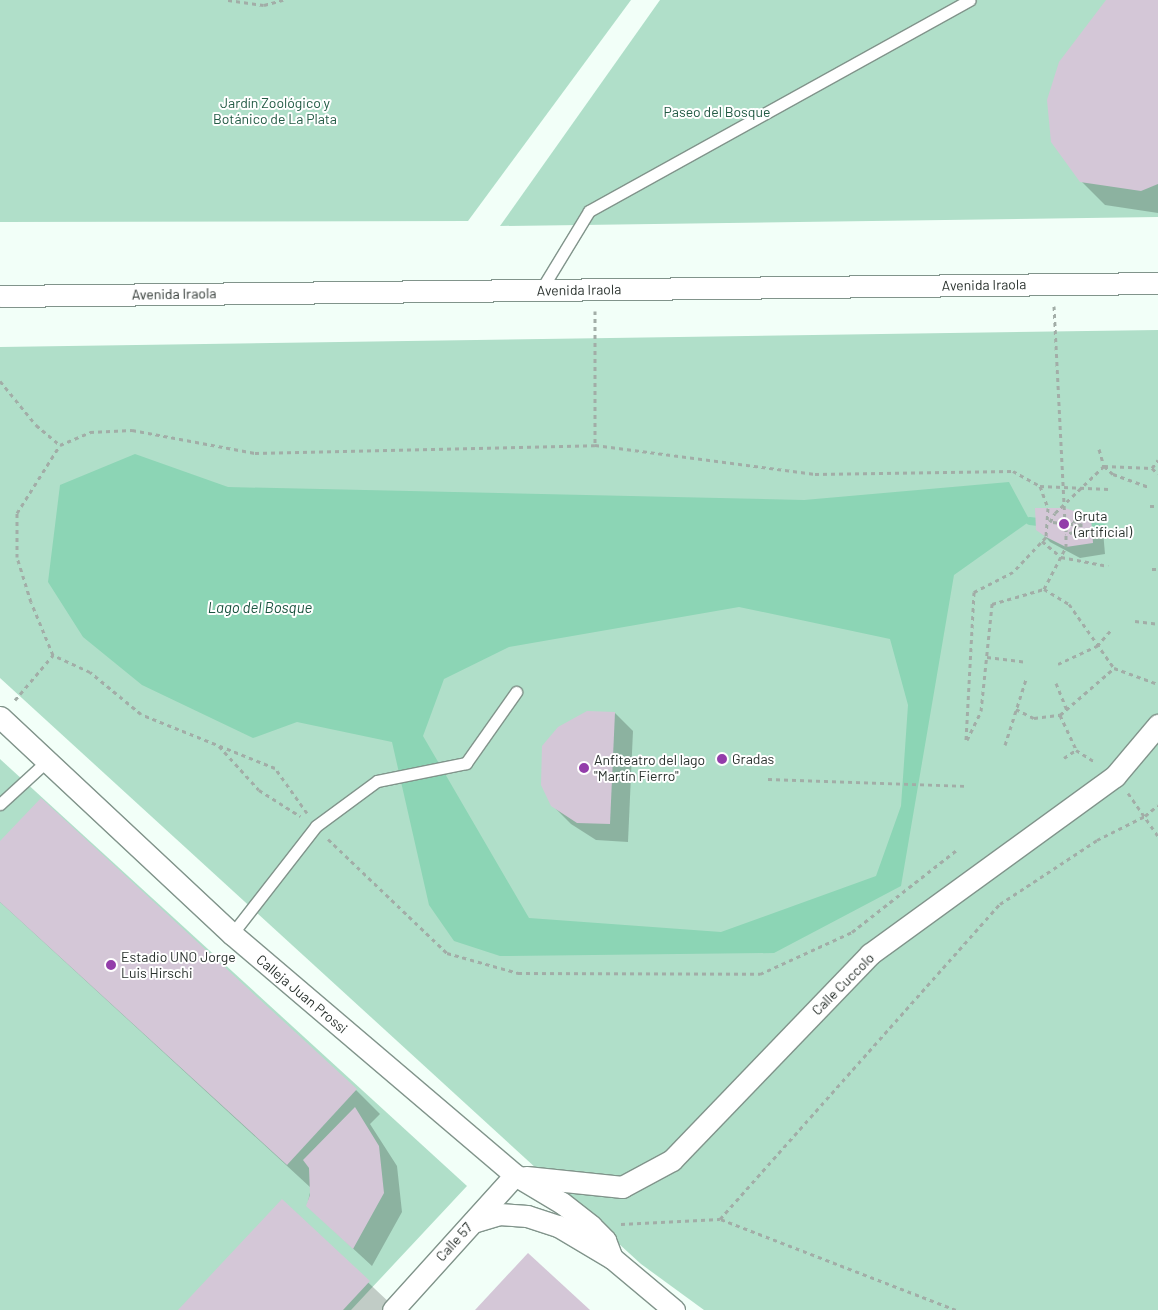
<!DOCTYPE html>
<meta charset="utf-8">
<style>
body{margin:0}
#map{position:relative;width:1158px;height:1310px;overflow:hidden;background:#f2fff8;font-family:Barlow,sans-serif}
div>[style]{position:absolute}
.green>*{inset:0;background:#b0dfc9}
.water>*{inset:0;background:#8cd5b5}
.shadow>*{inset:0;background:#0003}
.stream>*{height:8px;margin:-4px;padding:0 4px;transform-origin:4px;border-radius:4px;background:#8cd5b5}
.building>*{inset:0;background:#d4c7d7}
.path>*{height:3px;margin-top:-1.5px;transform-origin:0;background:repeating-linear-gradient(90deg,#a2ada7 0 4px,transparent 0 8px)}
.roads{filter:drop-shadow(1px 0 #81948b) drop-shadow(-1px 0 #81948b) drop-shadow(0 1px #81948b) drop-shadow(0 -1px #81948b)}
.lane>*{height:11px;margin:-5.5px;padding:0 5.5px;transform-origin:5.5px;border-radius:5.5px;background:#fff}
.street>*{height:21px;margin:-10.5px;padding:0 10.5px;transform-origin:10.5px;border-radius:10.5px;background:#fff}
.path-bridge>*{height:3px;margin-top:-1.5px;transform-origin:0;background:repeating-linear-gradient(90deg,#a2ada7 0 4px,transparent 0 8px)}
.dots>*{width:14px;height:14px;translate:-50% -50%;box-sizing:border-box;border:2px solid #fff;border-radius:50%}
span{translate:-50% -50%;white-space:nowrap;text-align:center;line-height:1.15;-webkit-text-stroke:4px #fff;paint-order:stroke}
.park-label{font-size:14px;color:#235b45}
.street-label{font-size:14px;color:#2a322e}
.poi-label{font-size:14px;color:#2a322e}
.left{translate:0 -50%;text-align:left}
.water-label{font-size:15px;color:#1c5540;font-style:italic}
</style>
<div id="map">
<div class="green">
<i style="clip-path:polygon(0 0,631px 0,468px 221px,0 222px)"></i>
<i style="clip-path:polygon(660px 0,1158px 0,1158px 217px,500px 226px)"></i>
<i style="clip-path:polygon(1158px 330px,1158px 1310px,704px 1310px,641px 1264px,0 678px,0 347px)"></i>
<i style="clip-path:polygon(0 759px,467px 1186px,351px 1310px,0 1310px)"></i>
</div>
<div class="water">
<i style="clip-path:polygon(evenodd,135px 454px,228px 487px,804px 500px,1009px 482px,1030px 521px,954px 575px,901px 886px,774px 953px,500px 956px,454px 941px,429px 905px,392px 742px,297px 722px,253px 738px,142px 685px,83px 637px,48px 582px,60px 485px,135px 454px,739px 607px,890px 639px,908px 705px,901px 806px,876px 876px,721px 932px,529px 918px,423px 736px,444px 679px,509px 647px,739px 607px)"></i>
</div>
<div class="shadow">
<i style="clip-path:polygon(1108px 0,1158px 0,1158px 213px,1105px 205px,1081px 181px)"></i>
<i style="clip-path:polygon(1091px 518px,1103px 531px,1105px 554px,1080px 558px,1050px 542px,1038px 529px)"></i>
<i style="clip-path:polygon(615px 713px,633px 731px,628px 842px,596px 840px,571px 824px,552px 805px)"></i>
<i style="clip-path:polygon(0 843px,356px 1090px,380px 1114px,370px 1124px,397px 1166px,402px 1212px,372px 1266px,307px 1206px,311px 1188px,0 902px)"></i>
<i style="clip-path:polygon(282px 1201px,393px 1306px,390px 1310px,179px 1310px)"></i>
</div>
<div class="stream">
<i style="left:1030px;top:521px;width:16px;rotate:7deg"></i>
<i style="left:1082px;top:526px;width:21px;rotate:5deg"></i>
</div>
<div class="building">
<i style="clip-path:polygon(1106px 0,1158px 0,1158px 184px,1141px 191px,1080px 182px,1051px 142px,1047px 100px,1059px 62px)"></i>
<i style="clip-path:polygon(1035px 508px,1065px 508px,1091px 517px,1093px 543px,1066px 547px,1046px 537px,1036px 530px)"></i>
<i style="clip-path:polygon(587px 711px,615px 712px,610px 824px,577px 823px,551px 806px,541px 785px,542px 746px,558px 727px)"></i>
<i style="clip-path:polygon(41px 798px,357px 1089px,287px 1165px,0 902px,0 841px)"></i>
<i style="clip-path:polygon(355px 1107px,379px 1146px,384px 1193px,353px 1249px,306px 1206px,310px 1195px,309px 1168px,303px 1160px)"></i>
<i style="clip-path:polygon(282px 1199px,370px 1281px,343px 1310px,178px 1310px)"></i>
<i style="clip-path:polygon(528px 1253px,590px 1310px,475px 1310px)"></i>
</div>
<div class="path">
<i style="left:228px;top:0;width:36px;rotate:8deg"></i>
<i style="left:264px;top:5px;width:20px;rotate:-15deg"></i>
<i style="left:1054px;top:306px;width:216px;rotate:87.1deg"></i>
<i style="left:595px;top:311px;width:134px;rotate:90deg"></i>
<i style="left:0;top:381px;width:57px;rotate:50.7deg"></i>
<i style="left:36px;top:425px;width:31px;rotate:40deg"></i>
<i style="left:1099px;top:449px;width:18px;rotate:74deg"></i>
<i style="left:1104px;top:466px;width:12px;rotate:42deg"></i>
<i style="left:1113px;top:474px;width:38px;rotate:20deg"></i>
<i style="left:1152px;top:468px;width:10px;rotate:-53deg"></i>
<i style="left:1040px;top:486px;width:69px;rotate:2.5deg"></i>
<i style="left:1150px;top:506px;width:8px"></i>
<i style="left:1065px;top:519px;width:16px;rotate:14deg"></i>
<i style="left:1081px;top:523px;width:7px;rotate:90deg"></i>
<i style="left:1081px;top:530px;width:16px;rotate:165deg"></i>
<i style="left:1081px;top:525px;width:31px;rotate:-174deg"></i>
<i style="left:1050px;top:522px;width:10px;rotate:-61deg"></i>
<i style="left:1055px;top:513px;width:68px;rotate:-43.8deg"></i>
<i style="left:1104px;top:466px;width:48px;rotate:2.4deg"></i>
<i style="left:1152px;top:468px;width:8px;rotate:45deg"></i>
<i style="left:1042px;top:541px;width:25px;rotate:40deg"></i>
<i style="left:1061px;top:557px;width:48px;rotate:10.8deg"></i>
<i style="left:1152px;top:569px;width:6px"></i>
<i style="left:1044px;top:589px;width:47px;rotate:-62.4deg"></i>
<i style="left:1066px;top:547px;width:19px;rotate:-90deg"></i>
<i style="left:1135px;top:621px;width:23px;rotate:7deg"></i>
<i style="left:987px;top:657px;width:40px;rotate:7.1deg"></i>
<i style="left:1058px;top:664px;width:43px;rotate:-24.8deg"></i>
<i style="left:1097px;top:646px;width:20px;rotate:-49deg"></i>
<i style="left:1056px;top:683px;width:29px;rotate:68deg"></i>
<i style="left:15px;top:700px;width:59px;rotate:-49.8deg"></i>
<i style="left:1016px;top:709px;width:20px;rotate:27deg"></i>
<i style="left:1034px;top:718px;width:26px;rotate:-7deg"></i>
<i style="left:1060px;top:715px;width:72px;rotate:-41deg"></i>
<i style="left:1060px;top:715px;width:38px;rotate:65deg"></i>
<i style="left:967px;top:740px;width:32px;rotate:-64deg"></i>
<i style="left:981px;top:711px;width:108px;rotate:-84.1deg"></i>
<i style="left:992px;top:604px;width:54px;rotate:-16.1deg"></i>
<i style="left:1044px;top:589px;width:29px;rotate:31deg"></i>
<i style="left:1069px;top:604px;width:78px;rotate:54.9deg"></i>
<i style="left:1114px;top:668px;width:47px;rotate:20deg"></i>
<i style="left:1005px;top:745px;width:69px;rotate:-72.3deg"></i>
<i style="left:219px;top:746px;width:59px;rotate:47.7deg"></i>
<i style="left:259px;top:790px;width:49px;rotate:32.4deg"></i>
<i style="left:1064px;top:758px;width:14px;rotate:-34deg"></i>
<i style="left:1076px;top:750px;width:22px;rotate:32deg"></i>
<i style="left:768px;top:779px;width:197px;rotate:2deg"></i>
<i style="left:1128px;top:793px;width:52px;rotate:55.1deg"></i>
<i style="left:307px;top:813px;width:55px;rotate:-125.4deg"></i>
<i style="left:275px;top:768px;width:144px;rotate:-158.1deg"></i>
<i style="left:141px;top:714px;width:66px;rotate:-140.5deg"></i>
<i style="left:90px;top:672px;width:41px;rotate:-155.3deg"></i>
<i style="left:53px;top:655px;width:57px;rotate:-112.5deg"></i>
<i style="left:31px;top:602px;width:47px;rotate:-107.3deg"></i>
<i style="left:17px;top:557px;width:44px;rotate:-90deg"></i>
<i style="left:17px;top:513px;width:80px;rotate:-57.7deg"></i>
<i style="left:60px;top:445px;width:33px;rotate:-23deg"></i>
<i style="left:90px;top:432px;width:42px;rotate:-2.7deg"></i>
<i style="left:132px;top:430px;width:125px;rotate:10.6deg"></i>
<i style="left:255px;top:453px;width:340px;rotate:-1.3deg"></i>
<i style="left:595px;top:445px;width:222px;rotate:7.5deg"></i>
<i style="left:815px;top:474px;width:198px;rotate:-0.9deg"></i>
<i style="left:1013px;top:471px;width:31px;rotate:29deg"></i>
<i style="left:1040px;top:486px;width:23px;rotate:70deg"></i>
<i style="left:1048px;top:508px;width:29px;rotate:94deg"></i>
<i style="left:1046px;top:537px;width:48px;rotate:133.3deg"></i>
<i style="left:1013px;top:572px;width:44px;rotate:152.9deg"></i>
<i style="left:974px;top:592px;width:149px;rotate:93.1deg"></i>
<i style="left:328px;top:839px;width:165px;rotate:43.8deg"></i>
<i style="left:447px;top:953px;width:74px;rotate:15.7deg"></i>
<i style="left:518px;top:973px;width:242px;rotate:0.2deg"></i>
<i style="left:760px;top:974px;width:101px;rotate:-24.5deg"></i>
<i style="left:852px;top:932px;width:135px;rotate:-38.1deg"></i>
<i style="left:621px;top:1224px;width:99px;rotate:-2.9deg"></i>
<i style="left:956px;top:1310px;width:253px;rotate:-158.9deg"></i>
<i style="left:720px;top:1219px;width:421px;rotate:-48.4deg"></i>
<i style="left:1000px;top:904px;width:116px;rotate:-33.4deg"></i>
<i style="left:1097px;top:840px;width:54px;rotate:-26.6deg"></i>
<i style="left:1145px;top:816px;width:17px;rotate:-40deg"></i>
</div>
<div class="roads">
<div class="lane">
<i style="left:541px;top:290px;width:92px;rotate:-58.7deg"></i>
<i style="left:589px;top:211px;width:435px;rotate:-29deg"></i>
<i style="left:0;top:804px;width:64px;rotate:-42.5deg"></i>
<i style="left:232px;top:934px;width:137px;rotate:-52.1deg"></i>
<i style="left:316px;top:826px;width:76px;rotate:-36.4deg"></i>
<i style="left:377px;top:781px;width:91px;rotate:-11.4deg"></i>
<i style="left:466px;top:763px;width:87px;rotate:-54.8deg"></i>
</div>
<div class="street">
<i style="left:0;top:296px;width:1158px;rotate:-0.64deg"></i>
<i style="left:0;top:717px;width:318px;rotate:43.1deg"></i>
<i style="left:232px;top:934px;width:372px;rotate:40.4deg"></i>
<i style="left:515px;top:1175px;width:55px;rotate:30.8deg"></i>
<i style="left:562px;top:1203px;width:37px;rotate:38deg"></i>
<i style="left:591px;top:1226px;width:20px;rotate:45deg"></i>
<i style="left:605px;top:1240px;width:19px;rotate:69deg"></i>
<i style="left:526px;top:1177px;width:97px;rotate:5.9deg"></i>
<i style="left:622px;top:1187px;width:57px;rotate:-28.4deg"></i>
<i style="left:672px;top:1160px;width:286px;rotate:-46.1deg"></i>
<i style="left:870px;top:954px;width:303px;rotate:-36deg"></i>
<i style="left:1115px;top:776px;width:67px;rotate:-49.9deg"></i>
<i style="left:473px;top:1222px;width:27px;rotate:-17deg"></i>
<i style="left:499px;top:1214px;width:28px;rotate:4deg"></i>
<i style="left:527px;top:1216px;width:33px;rotate:18deg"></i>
<i style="left:558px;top:1226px;width:63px;rotate:30.7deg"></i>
<i style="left:612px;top:1258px;width:81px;rotate:40deg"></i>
<i style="left:393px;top:1310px;width:182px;rotate:-47.9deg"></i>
</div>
</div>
<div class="path-bridge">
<i style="left:1065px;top:522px;width:6px;rotate:81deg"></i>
</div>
<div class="dots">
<i style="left:1064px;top:524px;background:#933daa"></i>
<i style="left:722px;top:759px;background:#933daa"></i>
<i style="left:584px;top:768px;background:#933daa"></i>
<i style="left:111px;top:965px;background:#933daa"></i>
</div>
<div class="park-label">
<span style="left:275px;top:111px">Jardín Zoológico y<br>Botánico de La Plata</span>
<span style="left:717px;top:112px">Paseo del Bosque</span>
</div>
<div class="street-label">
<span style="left:984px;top:285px;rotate:-1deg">Avenida Iraola</span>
<span style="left:579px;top:290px;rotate:-1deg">Avenida Iraola</span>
<span style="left:174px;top:294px;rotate:-1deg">Avenida Iraola</span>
<span style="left:843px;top:984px;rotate:-45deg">Calle Cuccolo</span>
<span style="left:302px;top:994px;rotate:40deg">Calleja Juan Prossi</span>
<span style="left:454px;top:1242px;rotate:-48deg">Calle 57</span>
</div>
<div class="poi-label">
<span class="left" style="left:1074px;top:524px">Gruta<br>(artificial)</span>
<span class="left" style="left:732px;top:759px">Gradas</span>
<span class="left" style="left:594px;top:768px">Anfiteatro del lago<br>"Martín Fierro"</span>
<span class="left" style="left:121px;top:965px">Estadio UNO Jorge<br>Luis Hirschi</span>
</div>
<div class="water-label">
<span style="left:260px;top:608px">Lago del Bosque</span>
</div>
</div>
